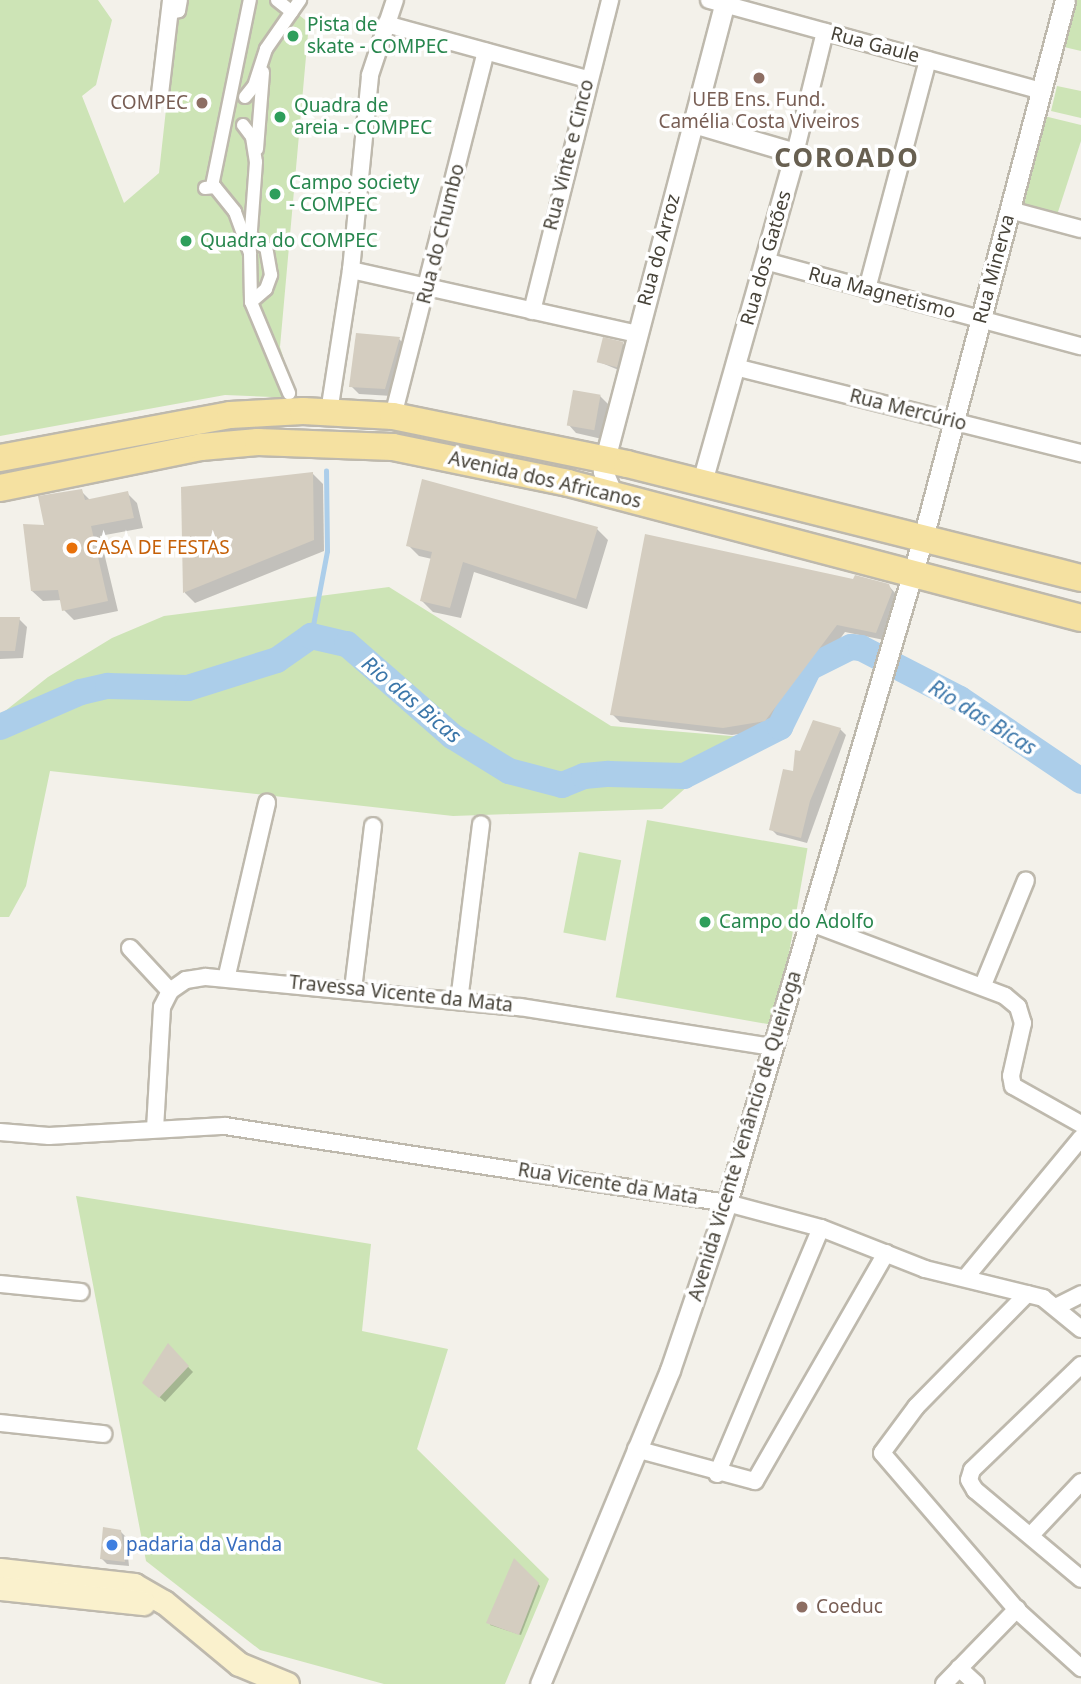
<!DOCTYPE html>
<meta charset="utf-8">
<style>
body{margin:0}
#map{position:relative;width:1081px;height:1684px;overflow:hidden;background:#f3f1ea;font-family:"Noto Sans",sans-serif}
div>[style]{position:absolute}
.green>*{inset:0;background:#cde4b6;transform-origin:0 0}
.shadow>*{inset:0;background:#0003}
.stream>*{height:4.5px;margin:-2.25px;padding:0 2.25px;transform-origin:2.25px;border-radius:2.25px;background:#acceea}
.river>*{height:26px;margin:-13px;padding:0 13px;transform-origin:13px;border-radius:13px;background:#acceea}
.building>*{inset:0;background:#d4cdc0;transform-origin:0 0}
.roads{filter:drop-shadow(2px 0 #beb9ad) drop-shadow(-2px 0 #beb9ad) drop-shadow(0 2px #beb9ad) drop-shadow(0 -2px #beb9ad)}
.pedestrian>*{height:12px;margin:-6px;padding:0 6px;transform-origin:6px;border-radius:6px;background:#fff}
.minor>*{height:16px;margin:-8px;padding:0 8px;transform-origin:8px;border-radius:8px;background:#fff}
.tertiary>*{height:19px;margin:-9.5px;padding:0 9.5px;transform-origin:9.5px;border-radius:9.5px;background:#fff}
.secondary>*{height:23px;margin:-11.5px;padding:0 11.5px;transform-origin:11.5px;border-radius:11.5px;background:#faf1cd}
.primary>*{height:26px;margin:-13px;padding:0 13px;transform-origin:13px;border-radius:13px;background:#f5e1a1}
.dots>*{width:19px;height:19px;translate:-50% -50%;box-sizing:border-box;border:4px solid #fff;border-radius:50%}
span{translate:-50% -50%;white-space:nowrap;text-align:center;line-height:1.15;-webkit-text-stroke:7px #fff;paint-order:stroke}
.leisure-label{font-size:19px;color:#27864d}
.left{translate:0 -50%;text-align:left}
.street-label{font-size:19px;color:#464238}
.education-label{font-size:19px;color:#785e54}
.right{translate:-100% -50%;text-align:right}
.food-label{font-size:19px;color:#c56008}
.shop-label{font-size:19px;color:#366cbe}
.water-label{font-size:21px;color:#3b76a9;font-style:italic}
.district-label{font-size:26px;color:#686051;font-weight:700;letter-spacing:2px}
</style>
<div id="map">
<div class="green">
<i style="clip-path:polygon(0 0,98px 0,112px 20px,96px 85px,82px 96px,124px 203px,159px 173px,178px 0,280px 0,309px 23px,280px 347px,296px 398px,225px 395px,0 436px)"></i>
<i style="clip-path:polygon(1076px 0,1081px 0,1081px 51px,1064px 47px)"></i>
<i style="clip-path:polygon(1057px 86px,1081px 91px,1081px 118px,1051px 111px)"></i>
<i style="clip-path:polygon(1040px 115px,1081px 125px,1081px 141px,1057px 215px,1016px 203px)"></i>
<i style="clip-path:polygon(389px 587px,611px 726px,743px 737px,662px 809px,453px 816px,50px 771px,26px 886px,9px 917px,0 917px,0 715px,48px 677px,112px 638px,164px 616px)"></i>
<i style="left:647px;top:820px;width:163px;height:180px;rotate:10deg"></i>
<i style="left:579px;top:852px;width:43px;height:82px;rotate:11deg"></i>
<i style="clip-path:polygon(76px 1196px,371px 1244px,362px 1331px,448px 1349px,417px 1449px,549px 1579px,505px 1684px,384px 1684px,260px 1650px,146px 1561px)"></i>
</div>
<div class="shadow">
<i style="clip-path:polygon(399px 339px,407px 347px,392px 396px,359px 394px,351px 386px)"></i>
<i style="clip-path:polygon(622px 343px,627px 348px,621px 371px,597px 361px)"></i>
<i style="clip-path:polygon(600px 396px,608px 404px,602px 439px,576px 433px,568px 424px)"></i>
<i style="clip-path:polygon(312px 473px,323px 484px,324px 551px,195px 603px,185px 593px,183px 489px)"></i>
<i style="clip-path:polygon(81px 491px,90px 500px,127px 493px,137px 503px,143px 528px,100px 536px,118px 611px,74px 620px,64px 610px,62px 600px,43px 601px,32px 591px,46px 527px)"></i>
<i style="clip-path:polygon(597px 529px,608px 540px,587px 609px,474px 572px,461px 618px,433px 612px,422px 601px,432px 559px,419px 556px,408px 545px)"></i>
<i style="clip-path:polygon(855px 581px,888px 585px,896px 594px,899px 601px,884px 640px,845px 632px,773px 729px,732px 735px,620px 722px,612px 714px)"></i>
<i style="clip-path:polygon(0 619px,19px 619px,27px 627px,23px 658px,0 659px)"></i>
<i style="clip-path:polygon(840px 729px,846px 735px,807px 843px,777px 835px,771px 829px,801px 753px)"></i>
<i style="clip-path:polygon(168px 1346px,193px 1372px,165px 1402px,144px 1383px)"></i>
<i style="clip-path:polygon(121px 1532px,126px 1537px,129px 1566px,107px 1564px,102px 1559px)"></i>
<i style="clip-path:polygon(515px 1561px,540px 1586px,521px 1635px,490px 1625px)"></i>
</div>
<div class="stream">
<i style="left:311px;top:636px;width:86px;rotate:-79.3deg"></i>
<i style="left:327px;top:551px;width:80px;rotate:-90.7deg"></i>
</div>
<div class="river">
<i style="left:0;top:727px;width:88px;rotate:-23.4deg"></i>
<i style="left:81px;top:692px;width:28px;rotate:-13deg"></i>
<i style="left:108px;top:686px;width:80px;rotate:1.4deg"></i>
<i style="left:188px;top:688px;width:93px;rotate:-17.5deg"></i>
<i style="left:277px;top:660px;width:42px;rotate:-35.2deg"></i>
<i style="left:311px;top:636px;width:37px;rotate:13deg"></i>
<i style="left:347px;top:644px;width:140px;rotate:41.2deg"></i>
<i style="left:452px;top:736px;width:67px;rotate:31.6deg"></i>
<i style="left:509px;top:771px;width:55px;rotate:14.8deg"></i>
<i style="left:562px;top:785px;width:24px;rotate:-22deg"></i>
<i style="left:584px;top:776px;width:25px;rotate:-5deg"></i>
<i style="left:609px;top:774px;width:75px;rotate:1.5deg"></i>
<i style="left:684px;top:776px;width:108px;rotate:-27deg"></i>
<i style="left:780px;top:727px;width:66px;rotate:-63.8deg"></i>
<i style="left:809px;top:668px;width:47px;rotate:-26.6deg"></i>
<i style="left:851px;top:647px;width:10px;rotate:6deg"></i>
<i style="left:861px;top:648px;width:111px;rotate:27.3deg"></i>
<i style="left:960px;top:699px;width:146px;rotate:34.1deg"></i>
</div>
<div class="building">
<i style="clip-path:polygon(356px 333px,400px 337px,385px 389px,349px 387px)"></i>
<i style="left:603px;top:337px;width:21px;height:26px;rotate:14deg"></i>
<i style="left:573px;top:390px;width:28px;height:36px;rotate:10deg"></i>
<i style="clip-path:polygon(313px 472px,314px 540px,183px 593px,181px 487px)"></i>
<i style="clip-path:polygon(422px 479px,598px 527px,576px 599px,463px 562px,450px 608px,420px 601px,432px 552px,406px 546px)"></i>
<i style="clip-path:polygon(82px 489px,85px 500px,128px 491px,134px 518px,91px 526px,108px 601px,62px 611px,58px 590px,31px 591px,23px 524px,44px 525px,38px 496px)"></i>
<i style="clip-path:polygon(645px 534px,853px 579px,855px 575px,889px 584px,892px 592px,876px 633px,837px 625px,765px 721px,723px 728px,610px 715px)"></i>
<i style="clip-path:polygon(0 617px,20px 617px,15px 651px,0 651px)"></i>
<i style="clip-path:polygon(813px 720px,841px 728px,810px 801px,801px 838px,769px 830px,783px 769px,793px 771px,795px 750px,800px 751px)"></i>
<i style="clip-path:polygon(168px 1343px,189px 1366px,159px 1398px,142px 1383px)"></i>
<i style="clip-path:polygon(103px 1527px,121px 1530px,125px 1562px,100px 1559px)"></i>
<i style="clip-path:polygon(514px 1558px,539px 1583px,519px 1635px,486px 1623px)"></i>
</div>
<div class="roads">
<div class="pedestrian">
<i style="left:277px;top:0;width:19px;rotate:39deg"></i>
<i style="left:171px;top:13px;width:8px;rotate:-14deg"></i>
<i style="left:179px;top:11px;width:11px;rotate:-80deg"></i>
<i style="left:245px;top:97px;width:14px;rotate:-51deg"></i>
<i style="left:254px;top:86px;width:39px;rotate:-72deg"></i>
<i style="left:266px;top:49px;width:60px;rotate:-55.2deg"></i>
<i style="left:243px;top:125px;width:15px;rotate:53deg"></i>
<i style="left:252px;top:137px;width:25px;rotate:81deg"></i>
<i style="left:256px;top:162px;width:82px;rotate:94.2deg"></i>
<i style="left:257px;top:149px;width:77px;rotate:-85.5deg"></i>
<i style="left:212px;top:186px;width:190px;rotate:-78.5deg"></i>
<i style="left:205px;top:188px;width:10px;rotate:-6deg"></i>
<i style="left:215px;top:187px;width:32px;rotate:51deg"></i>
<i style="left:235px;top:212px;width:44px;rotate:69.9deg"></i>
<i style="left:250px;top:253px;width:49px;rotate:88.8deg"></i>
<i style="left:251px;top:302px;width:99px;rotate:67.3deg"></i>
<i style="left:251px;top:302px;width:20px;rotate:-41deg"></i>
<i style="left:266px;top:289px;width:15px;rotate:-70deg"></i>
<i style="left:271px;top:275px;width:27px;rotate:-100deg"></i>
<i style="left:266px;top:248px;width:19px;rotate:-144deg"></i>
</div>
<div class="minor">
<i style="left:709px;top:0;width:344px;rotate:15.3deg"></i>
<i style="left:386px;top:24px;width:208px;rotate:15.3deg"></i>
<i style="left:160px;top:94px;width:95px;rotate:-83.3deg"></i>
<i style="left:795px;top:153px;width:125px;rotate:-76.1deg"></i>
<i style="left:1010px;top:210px;width:73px;rotate:15deg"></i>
<i style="left:765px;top:261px;width:327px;rotate:15.1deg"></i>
<i style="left:351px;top:270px;width:293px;rotate:12.6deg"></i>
<i style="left:867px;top:289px;width:237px;rotate:-75.1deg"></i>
<i style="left:532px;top:311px;width:321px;rotate:-75.9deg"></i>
<i style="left:735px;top:367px;width:357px;rotate:14deg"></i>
<i style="left:329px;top:412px;width:144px;rotate:-81.2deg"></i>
<i style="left:351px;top:270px;width:196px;rotate:-84.4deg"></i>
<i style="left:370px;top:75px;width:79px;rotate:-71.6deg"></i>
<i style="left:393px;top:416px;width:376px;rotate:-75.7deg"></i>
<i style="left:811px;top:923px;width:207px;rotate:20.6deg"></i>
<i style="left:1005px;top:996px;width:17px;rotate:40deg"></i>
<i style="left:1018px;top:1007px;width:17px;rotate:73deg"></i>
<i style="left:1023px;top:1023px;width:54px;rotate:102.8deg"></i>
<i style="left:1011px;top:1076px;width:10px;rotate:79deg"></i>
<i style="left:1013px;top:1086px;width:78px;rotate:29.2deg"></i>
<i style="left:130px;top:948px;width:59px;rotate:47.1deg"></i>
<i style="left:227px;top:975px;width:177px;rotate:-76.9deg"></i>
<i style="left:983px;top:985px;width:113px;rotate:-67.7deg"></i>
<i style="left:353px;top:989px;width:164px;rotate:-83deg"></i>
<i style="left:459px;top:1001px;width:178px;rotate:-82.9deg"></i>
<i style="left:155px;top:1129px;width:122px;rotate:-86.7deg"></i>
<i style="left:162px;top:1007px;width:18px;rotate:-63deg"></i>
<i style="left:170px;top:991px;width:19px;rotate:-35deg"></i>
<i style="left:186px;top:980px;width:20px;rotate:-9deg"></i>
<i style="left:206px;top:977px;width:315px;rotate:5.5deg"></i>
<i style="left:520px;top:1007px;width:256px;rotate:9deg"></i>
<i style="left:0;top:1132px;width:49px;rotate:4.7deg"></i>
<i style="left:49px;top:1136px;width:176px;rotate:-3.3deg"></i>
<i style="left:225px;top:1126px;width:508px;rotate:8.72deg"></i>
<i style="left:727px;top:1203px;width:97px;rotate:14.9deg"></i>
<i style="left:821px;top:1228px;width:112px;rotate:21.5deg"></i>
<i style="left:925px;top:1269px;width:122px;rotate:13.8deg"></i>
<i style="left:1043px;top:1298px;width:49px;rotate:39.2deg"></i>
<i style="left:966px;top:1277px;width:180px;rotate:-50.4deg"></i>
<i style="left:0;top:1284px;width:81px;rotate:5.6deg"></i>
<i style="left:1027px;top:1294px;width:158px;rotate:134.5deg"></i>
<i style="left:916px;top:1407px;width:57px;rotate:126.5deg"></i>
<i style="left:882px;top:1453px;width:210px;rotate:49.3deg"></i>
<i style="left:1019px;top:1612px;width:84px;rotate:42.1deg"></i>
<i style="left:1056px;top:1307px;width:28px;rotate:-27deg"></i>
<i style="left:1081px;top:1365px;width:151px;rotate:136.1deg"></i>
<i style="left:972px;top:1470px;width:10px;rotate:107deg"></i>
<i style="left:969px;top:1480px;width:12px;rotate:59deg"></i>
<i style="left:975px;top:1490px;width:138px;rotate:40deg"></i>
<i style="left:0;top:1423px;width:104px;rotate:6.1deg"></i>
<i style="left:636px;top:1449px;width:123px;rotate:15.1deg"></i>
<i style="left:755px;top:1481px;width:263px;rotate:-60.1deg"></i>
<i style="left:717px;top:1474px;width:267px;rotate:-67.1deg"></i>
<i style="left:1031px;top:1535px;width:73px;rotate:-46.7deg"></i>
<i style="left:959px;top:1668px;width:23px;rotate:43deg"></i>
<i style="left:944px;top:1684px;width:105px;rotate:-45.8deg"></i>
</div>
<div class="tertiary">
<i style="left:693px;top:123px;width:106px;rotate:16.4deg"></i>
<i style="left:795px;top:153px;width:342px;rotate:105.8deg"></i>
<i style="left:613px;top:495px;width:26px;rotate:-113deg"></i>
<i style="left:603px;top:471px;width:12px;rotate:-81deg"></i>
<i style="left:605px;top:459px;width:474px;rotate:-75.3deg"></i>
<i style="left:540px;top:1684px;width:340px;rotate:-67.5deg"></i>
<i style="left:670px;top:1370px;width:176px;rotate:-71.2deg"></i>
<i style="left:727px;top:1203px;width:693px;rotate:-73.58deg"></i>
<i style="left:923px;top:538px;width:556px;rotate:-75.21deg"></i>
</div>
<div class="secondary">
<i style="left:0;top:1570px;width:135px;rotate:6.4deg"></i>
<i style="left:134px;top:1585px;width:34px;rotate:30deg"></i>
<i style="left:164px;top:1602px;width:97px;rotate:39.6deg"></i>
<i style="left:239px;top:1664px;width:52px;rotate:22.6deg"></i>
<i style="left:0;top:1588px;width:144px;rotate:6deg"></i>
</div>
<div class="primary">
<i style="left:0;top:458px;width:234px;rotate:-10.6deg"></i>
<i style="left:230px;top:415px;width:73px;rotate:-3.1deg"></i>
<i style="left:303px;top:411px;width:90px;rotate:3.2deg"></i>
<i style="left:393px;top:416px;width:239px;rotate:11.6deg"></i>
<i style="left:627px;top:464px;width:468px;rotate:14.1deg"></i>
<i style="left:0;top:488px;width:205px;rotate:-11.5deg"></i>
<i style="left:201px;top:447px;width:57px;rotate:-5deg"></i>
<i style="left:258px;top:442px;width:135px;rotate:2.1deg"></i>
<i style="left:393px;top:447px;width:179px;rotate:11.6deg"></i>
<i style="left:568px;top:483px;width:530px;rotate:14.74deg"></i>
</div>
</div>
<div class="dots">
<i style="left:293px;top:36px;background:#2e9e5b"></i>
<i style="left:759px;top:78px;background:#8d6e63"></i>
<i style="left:202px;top:103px;background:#8d6e63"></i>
<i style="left:280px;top:117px;background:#2e9e5b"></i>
<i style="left:275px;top:194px;background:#2e9e5b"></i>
<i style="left:186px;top:241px;background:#2e9e5b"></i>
<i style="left:72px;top:548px;background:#e8710a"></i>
<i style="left:705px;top:922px;background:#2e9e5b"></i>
<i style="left:112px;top:1545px;background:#3f7fe0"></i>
<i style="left:802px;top:1607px;background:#8d6e63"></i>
</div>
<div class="leisure-label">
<span class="left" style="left:307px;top:36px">Pista de<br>skate - COMPEC</span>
<span class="left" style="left:294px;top:117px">Quadra de<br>areia - COMPEC</span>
<span class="left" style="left:289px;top:194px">Campo society<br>- COMPEC</span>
<span class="left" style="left:200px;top:241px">Quadra do COMPEC</span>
<span class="left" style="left:719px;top:922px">Campo do Adolfo</span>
</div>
<div class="street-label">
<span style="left:875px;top:45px;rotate:15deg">Rua Gaule</span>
<span style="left:569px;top:155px;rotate:-76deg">Rua Vinte e Cinco</span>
<span style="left:441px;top:234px;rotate:-76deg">Rua do Chumbo</span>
<span style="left:659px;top:250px;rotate:-75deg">Rua do Arroz</span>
<span style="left:766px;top:258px;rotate:-74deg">Rua dos Gatões</span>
<span style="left:994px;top:269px;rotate:-75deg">Rua Minerva</span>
<span style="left:882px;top:293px;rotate:15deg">Rua Magnetismo</span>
<span style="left:908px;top:410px;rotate:14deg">Rua Mercúrio</span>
<span style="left:545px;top:480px;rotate:13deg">Avenida dos Africanos</span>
<span style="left:401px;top:994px;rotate:6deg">Travessa Vicente da Mata</span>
<span style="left:745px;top:1136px;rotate:-73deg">Avenida Vicente Venâncio de Queiroga</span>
<span style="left:608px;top:1184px;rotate:9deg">Rua Vicente da Mata</span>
</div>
<div class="education-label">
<span style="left:759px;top:111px">UEB Ens. Fund.<br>Camélia Costa Viveiros</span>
<span class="right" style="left:188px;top:103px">COMPEC</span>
<span class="left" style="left:816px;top:1607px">Coeduc</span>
</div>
<div class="food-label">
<span class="left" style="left:86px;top:548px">CASA DE FESTAS</span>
</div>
<div class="shop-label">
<span class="left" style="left:126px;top:1545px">padaria da Vanda</span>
</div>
<div class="water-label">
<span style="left:412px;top:699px;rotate:40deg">Rio das Bicas</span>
<span style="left:983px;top:717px;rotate:32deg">Rio das Bicas</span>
</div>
<div class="district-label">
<span style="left:847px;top:158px">COROADO</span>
</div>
</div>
